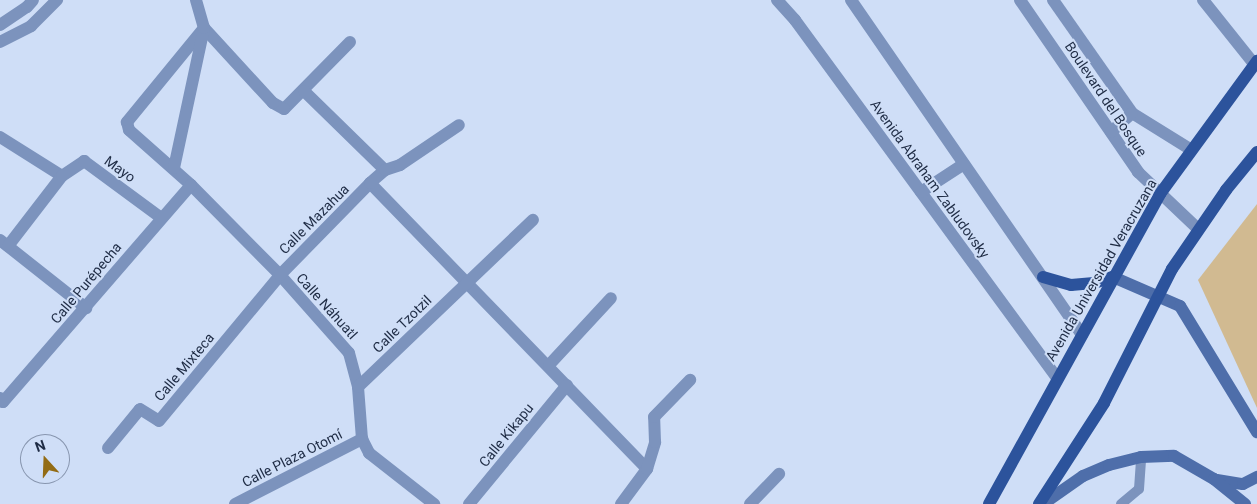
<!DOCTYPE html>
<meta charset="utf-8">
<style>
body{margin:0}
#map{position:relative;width:1257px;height:504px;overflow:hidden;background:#cfdef7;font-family:Roboto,sans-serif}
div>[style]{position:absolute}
.green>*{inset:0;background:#d1ba91}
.lane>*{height:10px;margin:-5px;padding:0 5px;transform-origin:5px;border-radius:5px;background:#7c93bd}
.street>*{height:12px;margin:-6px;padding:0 6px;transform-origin:6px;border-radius:6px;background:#7c93bd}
.secondary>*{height:12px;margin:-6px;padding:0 6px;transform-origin:6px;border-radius:6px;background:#4e6eaa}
.primary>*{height:12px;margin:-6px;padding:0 6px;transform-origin:6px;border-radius:6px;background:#2c539c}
span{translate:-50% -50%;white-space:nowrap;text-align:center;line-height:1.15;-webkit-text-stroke:4px #cfdef7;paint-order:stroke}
.street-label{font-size:14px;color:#1e2b44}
.north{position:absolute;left:20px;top:434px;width:50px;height:50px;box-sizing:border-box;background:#cfdef7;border:1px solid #8896af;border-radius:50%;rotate:340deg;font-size:14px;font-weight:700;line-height:20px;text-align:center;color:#1e2b44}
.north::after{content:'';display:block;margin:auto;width:18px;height:22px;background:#936c15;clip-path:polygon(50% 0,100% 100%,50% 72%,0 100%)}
</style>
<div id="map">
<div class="green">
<i style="clip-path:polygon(1257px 204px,1257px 408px,1198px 280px)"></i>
</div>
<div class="lane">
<i style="left:1121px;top:504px;width:23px;rotate:-40deg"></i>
<i style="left:1139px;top:489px;width:32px;rotate:-86deg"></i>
</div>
<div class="street">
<i style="left:777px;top:0;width:27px;rotate:48deg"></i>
<i style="left:795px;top:20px;width:444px;rotate:53.8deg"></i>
<i style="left:851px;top:0;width:407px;rotate:55.4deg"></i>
<i style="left:1020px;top:0;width:209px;rotate:55.5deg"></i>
<i style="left:1138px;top:172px;width:83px;rotate:43.5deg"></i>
<i style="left:1053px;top:0;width:138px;rotate:55deg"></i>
<i style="left:1132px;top:113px;width:68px;rotate:31.8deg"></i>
<i style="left:1203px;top:0;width:82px;rotate:51.4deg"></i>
<i style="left:0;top:25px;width:32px;rotate:-34deg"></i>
<i style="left:27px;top:7px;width:9px;rotate:-49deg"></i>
<i style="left:0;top:42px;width:35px;rotate:-27deg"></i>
<i style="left:31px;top:26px;width:37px;rotate:-45deg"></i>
<i style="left:350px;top:42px;width:94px;rotate:134.6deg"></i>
<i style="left:284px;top:109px;width:13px;rotate:-151deg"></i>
<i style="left:273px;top:103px;width:102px;rotate:-132.6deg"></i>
<i style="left:204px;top:28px;width:122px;rotate:129.3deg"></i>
<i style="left:127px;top:122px;width:8px;rotate:76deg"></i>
<i style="left:129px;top:130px;width:83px;rotate:41.6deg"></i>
<i style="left:191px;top:185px;width:127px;rotate:45.3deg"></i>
<i style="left:280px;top:275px;width:104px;rotate:48.5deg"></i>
<i style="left:349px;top:353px;width:35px;rotate:75deg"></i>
<i style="left:358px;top:387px;width:52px;rotate:85.6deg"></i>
<i style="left:362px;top:439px;width:16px;rotate:63deg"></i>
<i style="left:369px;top:453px;width:83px;rotate:38.1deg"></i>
<i style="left:304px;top:91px;width:113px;rotate:44.3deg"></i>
<i style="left:1111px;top:132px;width:28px;rotate:-42deg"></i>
<i style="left:0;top:137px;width:73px;rotate:32.2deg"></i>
<i style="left:174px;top:168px;width:143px;rotate:-77.9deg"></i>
<i style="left:204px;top:28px;width:29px;rotate:-106deg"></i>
<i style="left:370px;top:183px;width:398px;rotate:45.9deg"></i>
<i style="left:921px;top:192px;width:51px;rotate:-33.1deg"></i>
<i style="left:0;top:240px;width:110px;rotate:38.3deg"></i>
<i style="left:8px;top:246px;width:88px;rotate:-52.4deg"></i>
<i style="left:62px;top:176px;width:27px;rotate:-34deg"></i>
<i style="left:84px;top:161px;width:94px;rotate:36.4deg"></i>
<i style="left:549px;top:365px;width:91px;rotate:-47.2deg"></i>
<i style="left:358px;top:387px;width:242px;rotate:-43.7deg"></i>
<i style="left:0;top:398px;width:5px;rotate:53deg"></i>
<i style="left:3px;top:402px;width:287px;rotate:-49.1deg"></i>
<i style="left:108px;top:448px;width:50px;rotate:-50.6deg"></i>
<i style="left:140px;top:409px;width:22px;rotate:32deg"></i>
<i style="left:159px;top:421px;width:190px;rotate:-50.3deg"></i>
<i style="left:280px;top:275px;width:129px;rotate:-45.6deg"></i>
<i style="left:370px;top:183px;width:20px;rotate:-41deg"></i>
<i style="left:385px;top:170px;width:16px;rotate:-18deg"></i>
<i style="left:400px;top:165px;width:71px;rotate:-34.1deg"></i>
<i style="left:235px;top:504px;width:143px;rotate:-27.1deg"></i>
<i style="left:469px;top:504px;width:154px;rotate:-50.5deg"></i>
<i style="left:621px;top:504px;width:44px;rotate:-53.4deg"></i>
<i style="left:647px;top:469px;width:28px;rotate:-73deg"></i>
<i style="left:655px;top:442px;width:25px;rotate:-92deg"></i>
<i style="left:654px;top:417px;width:52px;rotate:-45.8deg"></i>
<i style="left:750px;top:504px;width:42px;rotate:-46deg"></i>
</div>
<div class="secondary">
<i style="left:1113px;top:277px;width:73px;rotate:23.4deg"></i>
<i style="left:1180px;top:306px;width:148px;rotate:58.6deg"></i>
<i style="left:1217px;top:480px;width:26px;rotate:9deg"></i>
<i style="left:1243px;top:484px;width:16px;rotate:-27deg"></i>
<i style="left:1043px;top:504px;width:49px;rotate:-35deg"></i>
<i style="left:1083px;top:476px;width:28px;rotate:-23deg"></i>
<i style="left:1109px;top:465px;width:33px;rotate:-14deg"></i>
<i style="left:1141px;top:457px;width:33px;rotate:-2deg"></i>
<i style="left:1174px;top:456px;width:46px;rotate:29.9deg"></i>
<i style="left:1214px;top:479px;width:40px;rotate:39deg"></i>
</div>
<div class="primary">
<i style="left:1043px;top:277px;width:29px;rotate:16deg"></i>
<i style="left:1071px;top:285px;width:23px;rotate:-5deg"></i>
<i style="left:1094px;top:283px;width:20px;rotate:-18deg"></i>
<i style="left:989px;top:504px;width:354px;rotate:-61.1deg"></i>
<i style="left:1160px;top:194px;width:165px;rotate:-53.9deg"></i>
<i style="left:1039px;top:504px;width:120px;rotate:-57.2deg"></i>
<i style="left:1104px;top:403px;width:150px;rotate:-63.1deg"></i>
<i style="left:1172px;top:269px;width:96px;rotate:-55.6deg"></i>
<i style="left:1226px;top:190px;width:49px;rotate:-50.8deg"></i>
</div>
<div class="street-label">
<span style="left:1106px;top:99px;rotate:56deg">Boulevard del Bosque</span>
<span style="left:120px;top:169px;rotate:36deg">Mayo</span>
<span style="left:930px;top:179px;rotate:54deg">Avenida Abraham Zabludovsky</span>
<span style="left:314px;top:219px;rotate:-45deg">Calle Mazahua</span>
<span style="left:1101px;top:270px;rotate:-60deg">Avenida Universidad Veracruzana</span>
<span style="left:86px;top:283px;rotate:-50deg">Calle Purépecha</span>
<span style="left:327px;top:306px;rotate:48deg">Calle Náhuatl</span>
<span style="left:402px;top:324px;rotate:-44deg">Calle Tzotzil</span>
<span style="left:184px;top:367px;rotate:-50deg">Calle Mixteca</span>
<span style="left:506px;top:435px;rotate:-51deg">Calle Kikapu</span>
<span style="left:292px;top:458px;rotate:-27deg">Calle Plaza Otomí</span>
</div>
<div class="north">N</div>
</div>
